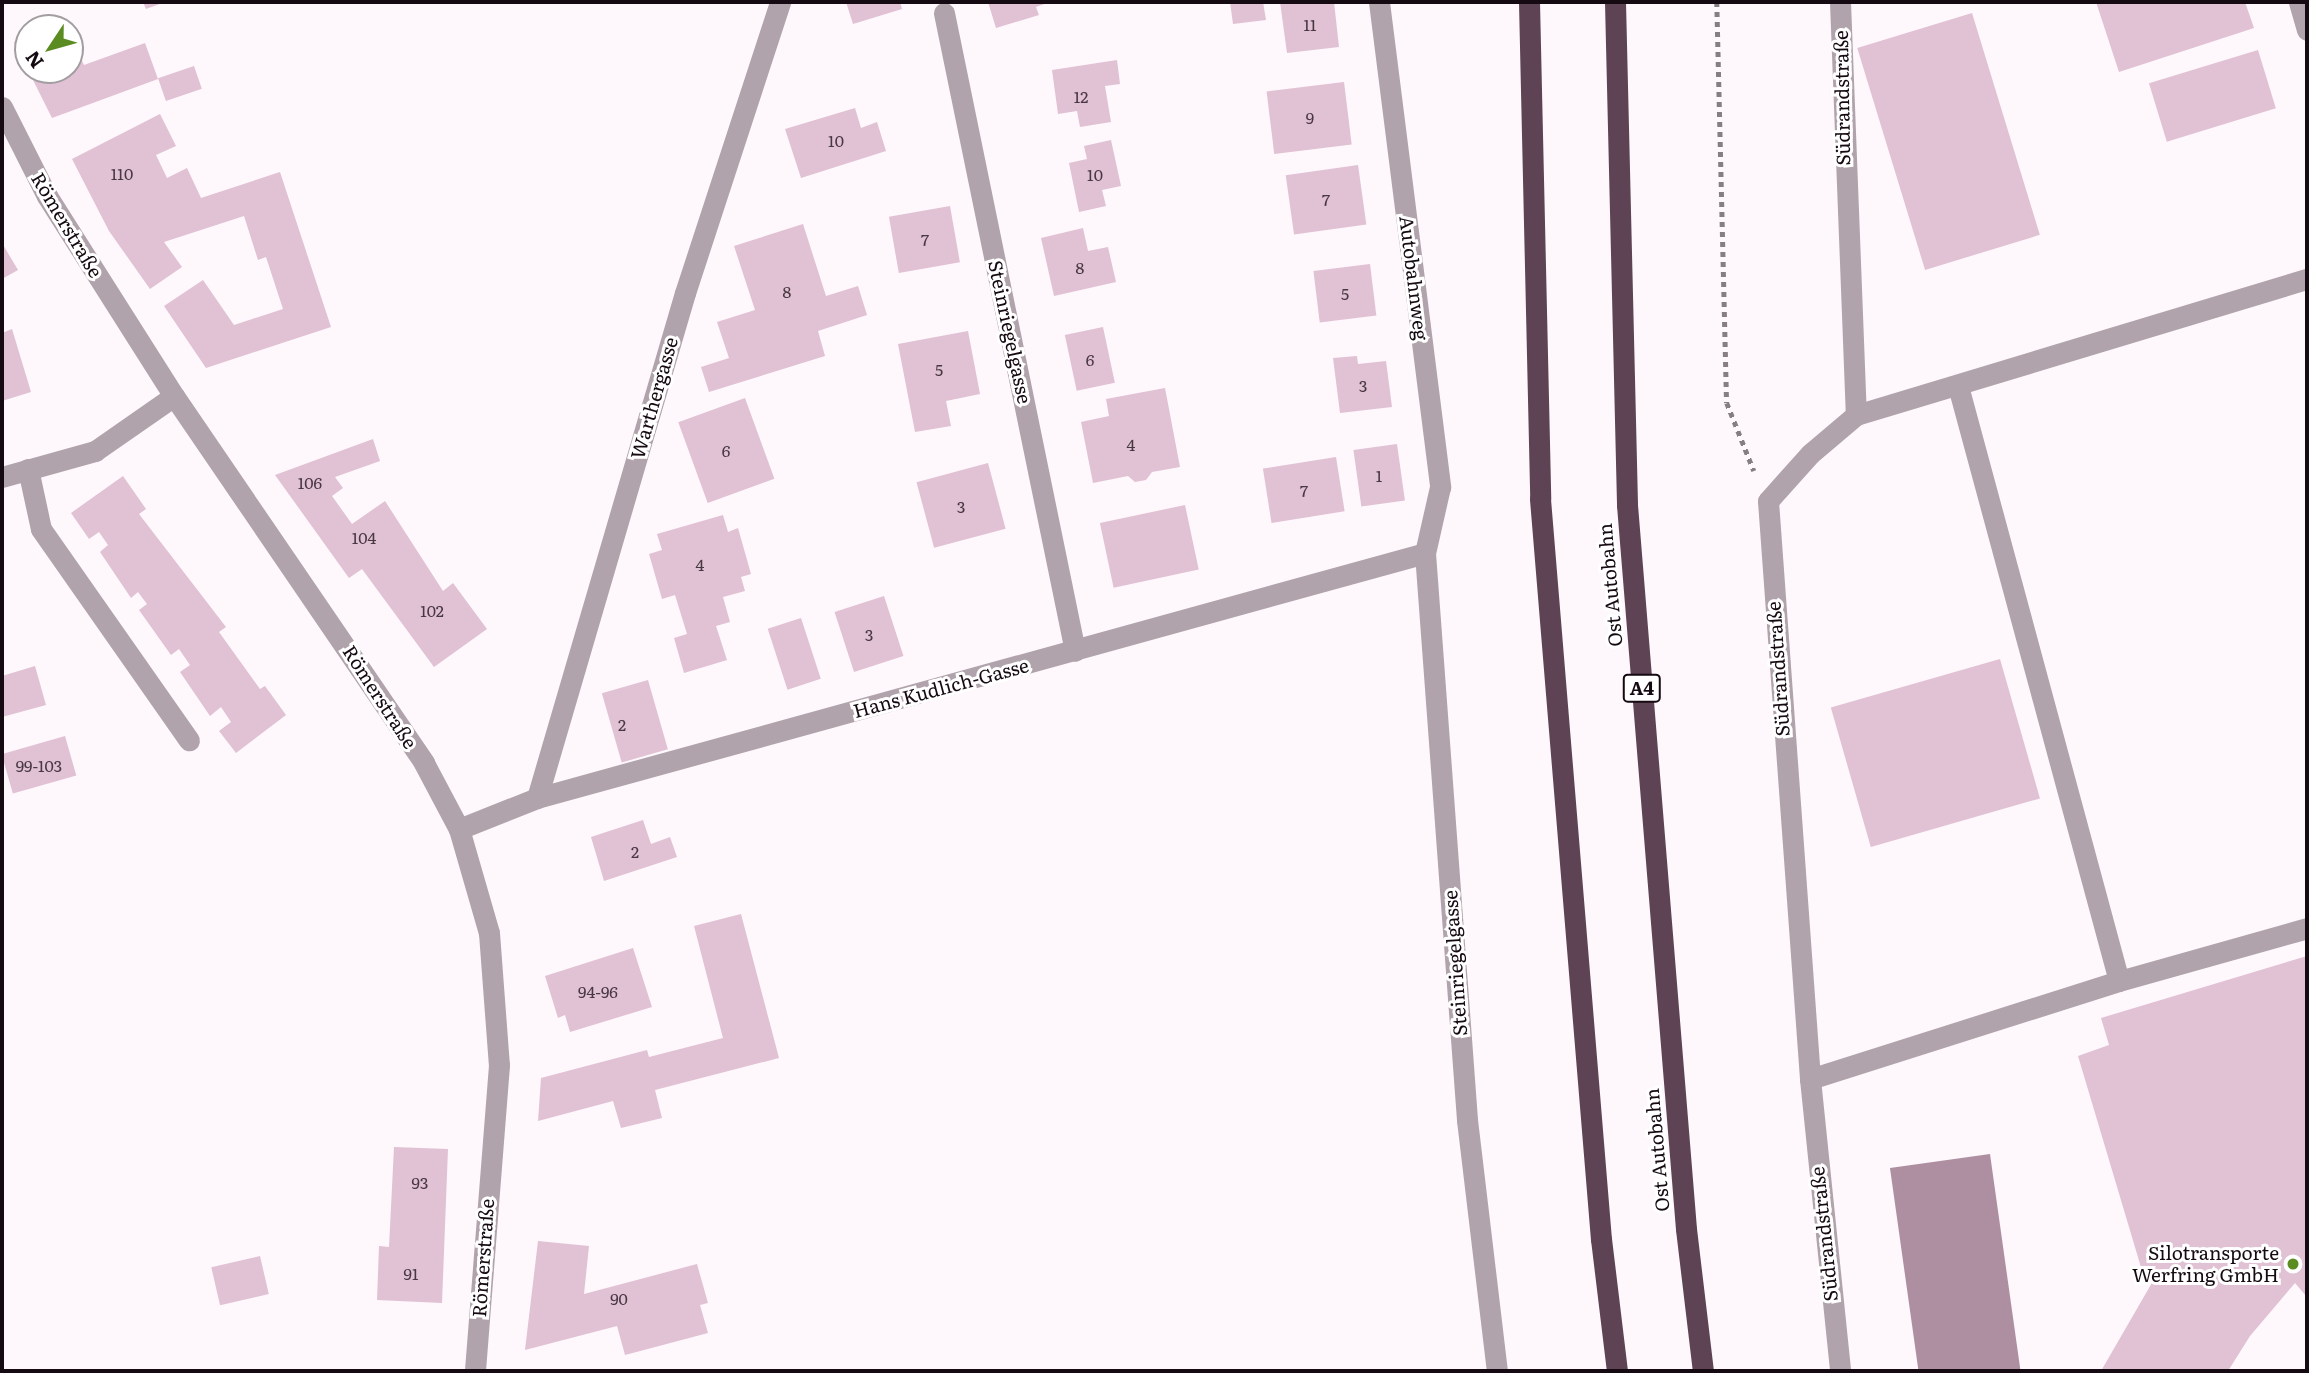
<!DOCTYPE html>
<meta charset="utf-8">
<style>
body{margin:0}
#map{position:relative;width:2309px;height:1373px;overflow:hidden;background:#fef7fb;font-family:Literata,serif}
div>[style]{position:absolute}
.water>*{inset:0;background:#ad8fa1;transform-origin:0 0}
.building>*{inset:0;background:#e1c1d4;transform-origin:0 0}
.path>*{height:4.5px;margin-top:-2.25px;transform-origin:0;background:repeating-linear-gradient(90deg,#877e84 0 5px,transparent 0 10px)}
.minor>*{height:21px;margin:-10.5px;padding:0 10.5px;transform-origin:10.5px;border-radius:10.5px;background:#b0a3ab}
.highway>*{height:21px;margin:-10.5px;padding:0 10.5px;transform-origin:10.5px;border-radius:10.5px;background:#5d4353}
.dots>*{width:19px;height:19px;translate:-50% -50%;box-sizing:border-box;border:4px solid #fff;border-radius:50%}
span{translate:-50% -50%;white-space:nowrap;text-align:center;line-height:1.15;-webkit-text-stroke:6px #fff;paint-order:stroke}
.number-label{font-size:16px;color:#483842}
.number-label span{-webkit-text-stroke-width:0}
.shield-label span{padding:2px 5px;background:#fff;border:2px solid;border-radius:5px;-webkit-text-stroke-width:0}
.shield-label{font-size:18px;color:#150a11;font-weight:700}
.street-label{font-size:19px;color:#150a11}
.poi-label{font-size:19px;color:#150a11}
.right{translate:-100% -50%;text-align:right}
.frame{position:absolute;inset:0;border:4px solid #150a11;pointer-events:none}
.north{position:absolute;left:14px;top:14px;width:70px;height:70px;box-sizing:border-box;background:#fff;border:2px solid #a19da0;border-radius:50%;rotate:234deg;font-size:19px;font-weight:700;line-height:28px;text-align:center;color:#150a11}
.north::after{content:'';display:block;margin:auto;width:24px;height:32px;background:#5b8c21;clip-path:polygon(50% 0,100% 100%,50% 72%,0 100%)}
</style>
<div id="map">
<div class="water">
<i style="left:1990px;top:1154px;width:219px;height:101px;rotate:82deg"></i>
</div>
<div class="building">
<i style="clip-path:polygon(143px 2px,165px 2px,146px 9px)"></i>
<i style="clip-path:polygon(846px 2px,900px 2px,902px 9px,853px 24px)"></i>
<i style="clip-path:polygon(988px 2px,1050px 2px,1036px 7px,1039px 15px,996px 28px)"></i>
<i style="clip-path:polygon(1230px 2px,1263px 2px,1266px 20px,1233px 24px)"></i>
<i style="clip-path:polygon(1280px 2px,1334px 2px,1339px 47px,1287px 53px)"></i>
<i style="clip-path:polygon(2096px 2px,2245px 2px,2254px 28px,2119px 72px)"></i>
<i style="left:1972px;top:13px;width:232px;height:120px;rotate:73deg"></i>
<i style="clip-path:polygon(61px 19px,66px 28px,43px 28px)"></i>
<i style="clip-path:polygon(28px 36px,28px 70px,70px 70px,70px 37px,84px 65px,145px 43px,158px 79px,52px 118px,14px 42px)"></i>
<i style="left:2258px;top:50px;width:61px;height:114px;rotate:73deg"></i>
<i style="clip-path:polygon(1117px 60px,1120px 84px,1105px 86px,1111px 122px,1080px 127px,1077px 111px,1058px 114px,1052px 70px)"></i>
<i style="left:194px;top:66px;width:24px;height:38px;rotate:71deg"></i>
<i style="left:1344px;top:82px;width:63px;height:78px;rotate:83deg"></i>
<i style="clip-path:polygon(855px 108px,861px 128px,877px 122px,886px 151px,801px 178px,785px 129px)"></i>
<i style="clip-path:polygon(160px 114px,176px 146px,156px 155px,167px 178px,187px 168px,201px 198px,280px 172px,331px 327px,206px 368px,164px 306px,203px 280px,234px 325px,283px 309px,266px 257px,258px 260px,244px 216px,164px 242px,182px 267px,150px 289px,109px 231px,72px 159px)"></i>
<i style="clip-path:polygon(1111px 140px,1121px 186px,1102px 190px,1106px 206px,1079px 212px,1069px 163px,1087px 159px,1084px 146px)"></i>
<i style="left:1358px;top:165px;width:60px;height:73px;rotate:82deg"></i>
<i style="left:950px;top:206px;width:57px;height:62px;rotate:80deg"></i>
<i style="clip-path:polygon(803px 224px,826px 296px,858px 286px,867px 315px,818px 331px,825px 356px,709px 392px,701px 367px,729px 358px,717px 322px,755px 310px,734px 246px)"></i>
<i style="clip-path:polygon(1083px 228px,1088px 251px,1108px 247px,1116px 282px,1054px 296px,1041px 238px)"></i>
<i style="clip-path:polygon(2px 243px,18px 270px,2px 279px)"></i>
<i style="left:1370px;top:264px;width:52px;height:57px;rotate:83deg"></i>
<i style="left:1103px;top:327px;width:57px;height:39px;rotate:78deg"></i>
<i style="clip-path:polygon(12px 329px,31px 392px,2px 401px,2px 333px)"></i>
<i style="clip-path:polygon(968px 331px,980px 394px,946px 401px,951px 426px,915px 432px,898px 344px)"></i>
<i style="clip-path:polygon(1357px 356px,1358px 364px,1386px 361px,1392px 407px,1340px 413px,1333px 358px)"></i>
<i style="clip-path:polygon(1165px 388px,1180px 467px,1152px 472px,1146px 480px,1135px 482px,1128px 476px,1093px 483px,1081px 422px,1109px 416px,1106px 399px)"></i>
<i style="left:745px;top:398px;width:86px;height:71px;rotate:70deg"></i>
<i style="clip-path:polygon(373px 439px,380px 461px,335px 477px,343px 488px,332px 496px,352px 524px,385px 501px,443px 591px,453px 583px,487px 629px,434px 667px,362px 569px,349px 578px,275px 475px)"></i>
<i style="left:1397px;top:444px;width:57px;height:44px;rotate:82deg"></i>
<i style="left:1336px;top:457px;width:55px;height:74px;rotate:81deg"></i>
<i style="left:988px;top:463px;width:68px;height:74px;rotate:75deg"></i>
<i style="clip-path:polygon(123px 476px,146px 509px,139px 514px,226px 627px,219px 632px,260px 689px,265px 686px,286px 715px,236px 753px,219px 731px,231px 722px,221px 707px,210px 716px,180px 672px,190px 665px,179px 649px,171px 655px,139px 610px,147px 604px,138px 592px,131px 598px,100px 552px,108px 545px,99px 532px,89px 539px,71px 513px)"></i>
<i style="left:1185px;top:505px;width:66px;height:87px;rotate:78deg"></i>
<i style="clip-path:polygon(723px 515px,728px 532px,738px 528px,751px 574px,741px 577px,745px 591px,723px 597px,730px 622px,716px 626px,727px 660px,684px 673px,674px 638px,687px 634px,675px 595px,662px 599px,649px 554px,662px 550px,657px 534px)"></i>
<i style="left:884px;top:596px;width:63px;height:52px;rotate:72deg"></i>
<i style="left:801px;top:618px;width:64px;height:35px;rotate:72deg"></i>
<i style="left:2000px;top:659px;width:145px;height:176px;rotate:74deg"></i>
<i style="clip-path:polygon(35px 666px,46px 705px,2px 717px,2px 676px)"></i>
<i style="left:648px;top:680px;width:72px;height:48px;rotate:74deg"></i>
<i style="left:65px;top:736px;width:41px;height:66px;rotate:74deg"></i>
<i style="clip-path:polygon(643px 820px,651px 844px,670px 837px,677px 857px,604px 881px,591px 837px)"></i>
<i style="clip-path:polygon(741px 914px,779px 1058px,655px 1090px,662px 1118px,621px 1128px,613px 1101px,538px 1121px,541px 1078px,647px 1050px,649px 1057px,723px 1038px,694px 926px)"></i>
<i style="clip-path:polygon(633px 948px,652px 1007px,570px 1032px,565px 1015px,558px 1018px,545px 976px)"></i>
<i style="clip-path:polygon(2307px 956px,2307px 1297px,2295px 1283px,2250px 1336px,2228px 1371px,2101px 1371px,2153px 1281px,2143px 1274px,2078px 1056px,2109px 1045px,2101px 1018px)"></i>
<i style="clip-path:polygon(394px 1147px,448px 1149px,442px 1303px,377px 1300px,379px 1246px,389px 1247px)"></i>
<i style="clip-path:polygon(538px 1241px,589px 1246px,584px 1294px,697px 1264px,708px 1303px,700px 1305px,708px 1333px,625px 1355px,617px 1326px,525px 1350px)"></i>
<i style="left:260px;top:1256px;width:39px;height:50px;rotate:77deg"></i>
</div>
<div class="path">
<i style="left:1717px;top:2px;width:401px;rotate:88.6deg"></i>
<i style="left:1727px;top:403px;width:73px;rotate:68.3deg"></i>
</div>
<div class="minor">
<i style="left:1379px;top:2px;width:489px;rotate:82.8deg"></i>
<i style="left:1440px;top:487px;width:68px;rotate:102.8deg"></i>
<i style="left:1425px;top:553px;width:569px;rotate:85.76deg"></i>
<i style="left:1467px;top:1120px;width:253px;rotate:83.2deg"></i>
<i style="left:1840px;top:2px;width:413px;rotate:87.8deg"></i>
<i style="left:1856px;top:415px;width:60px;rotate:139.7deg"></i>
<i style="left:1810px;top:454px;width:63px;rotate:131.8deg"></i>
<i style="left:1768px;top:501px;width:580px;rotate:85.84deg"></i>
<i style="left:1810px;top:1079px;width:294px;rotate:84.1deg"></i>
<i style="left:2299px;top:2px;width:29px;rotate:74deg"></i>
<i style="left:944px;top:13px;width:651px;rotate:78.4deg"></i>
<i style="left:2px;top:107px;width:100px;rotate:63.2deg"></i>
<i style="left:47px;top:196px;width:237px;rotate:57.6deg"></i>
<i style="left:174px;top:396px;width:444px;rotate:55.7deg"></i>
<i style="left:424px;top:763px;width:75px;rotate:62.1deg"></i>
<i style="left:459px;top:829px;width:108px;rotate:73.9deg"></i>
<i style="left:489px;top:933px;width:132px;rotate:85.7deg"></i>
<i style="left:499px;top:1065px;width:307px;rotate:94.5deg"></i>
<i style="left:1958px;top:386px;width:616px;rotate:74.86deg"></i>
<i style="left:1856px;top:415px;width:471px;rotate:-16.8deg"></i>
<i style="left:28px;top:469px;width:61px;rotate:77.8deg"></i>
<i style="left:41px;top:529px;width:258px;rotate:55deg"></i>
<i style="left:2px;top:477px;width:97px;rotate:-15.6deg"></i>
<i style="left:95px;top:451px;width:96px;rotate:-34.8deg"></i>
<i style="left:537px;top:798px;width:526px;rotate:-73.67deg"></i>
<i style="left:685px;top:293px;width:306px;rotate:-71.9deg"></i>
<i style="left:459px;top:829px;width:84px;rotate:-21.7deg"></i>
<i style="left:537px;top:798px;width:921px;rotate:-15.42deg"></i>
<i style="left:1810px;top:1079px;width:324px;rotate:-17.6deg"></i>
<i style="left:2119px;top:981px;width:195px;rotate:-15.7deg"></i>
</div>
<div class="highway">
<i style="left:1529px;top:2px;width:497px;rotate:88.7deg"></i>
<i style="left:1540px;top:499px;width:743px;rotate:85.29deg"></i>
<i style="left:1601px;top:1239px;width:133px;rotate:83.1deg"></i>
<i style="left:1615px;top:2px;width:503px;rotate:88.63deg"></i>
<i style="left:1627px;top:505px;width:726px;rotate:85.34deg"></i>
<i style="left:1686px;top:1229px;width:143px;rotate:83.2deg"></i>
</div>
<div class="dots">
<i style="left:2293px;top:1264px;background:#5b8c21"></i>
</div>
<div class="number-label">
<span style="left:1310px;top:24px">11</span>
<span style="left:1081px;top:96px">12</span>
<span style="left:1310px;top:117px">9</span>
<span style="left:836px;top:140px">10</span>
<span style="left:122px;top:173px">110</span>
<span style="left:1095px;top:174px">10</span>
<span style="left:1326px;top:199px">7</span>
<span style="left:925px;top:239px">7</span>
<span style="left:1080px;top:267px">8</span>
<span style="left:787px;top:291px">8</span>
<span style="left:1345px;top:293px">5</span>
<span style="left:1090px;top:359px">6</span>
<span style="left:939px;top:369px">5</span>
<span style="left:1363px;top:385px">3</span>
<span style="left:1131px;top:444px">4</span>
<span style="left:726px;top:450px">6</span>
<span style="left:1379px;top:475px">1</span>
<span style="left:310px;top:482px">106</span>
<span style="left:1304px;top:490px">7</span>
<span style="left:961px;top:506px">3</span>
<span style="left:364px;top:537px">104</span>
<span style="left:700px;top:564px">4</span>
<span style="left:432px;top:610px">102</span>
<span style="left:869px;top:634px">3</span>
<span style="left:622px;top:724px">2</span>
<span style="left:39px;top:765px">99-103</span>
<span style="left:635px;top:851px">2</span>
<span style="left:598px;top:991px">94-96</span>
<span style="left:420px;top:1182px">93</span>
<span style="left:411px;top:1273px">91</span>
<span style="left:619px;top:1298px">90</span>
</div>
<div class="shield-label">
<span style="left:1642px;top:688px">A4</span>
</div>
<div class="street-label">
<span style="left:1842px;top:98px;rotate:-91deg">Südrandstraße</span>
<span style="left:67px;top:225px;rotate:59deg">Römerstraße</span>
<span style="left:1414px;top:278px;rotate:83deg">Autobahnweg</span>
<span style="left:1010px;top:332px;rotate:78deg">Steinriegelgasse</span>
<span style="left:654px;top:398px;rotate:-74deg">Warthergasse</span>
<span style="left:1610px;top:585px;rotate:-95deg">Ost Autobahn</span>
<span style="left:1778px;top:669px;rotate:-94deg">Südrandstraße</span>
<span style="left:941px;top:688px;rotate:-15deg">Hans Kudlich-Gasse</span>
<span style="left:380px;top:697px;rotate:57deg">Römerstraße</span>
<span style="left:1455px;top:963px;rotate:-94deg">Steinriegelgasse</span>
<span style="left:1657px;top:1150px;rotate:-95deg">Ost Autobahn</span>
<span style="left:1824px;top:1234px;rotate:-96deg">Südrandstraße</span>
<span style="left:483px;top:1258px;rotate:-86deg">Römerstraße</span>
</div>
<div class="poi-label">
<span class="right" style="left:2279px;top:1264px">Silotransporte<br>Werfring GmbH</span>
</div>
<div class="frame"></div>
<div class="north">N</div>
</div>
